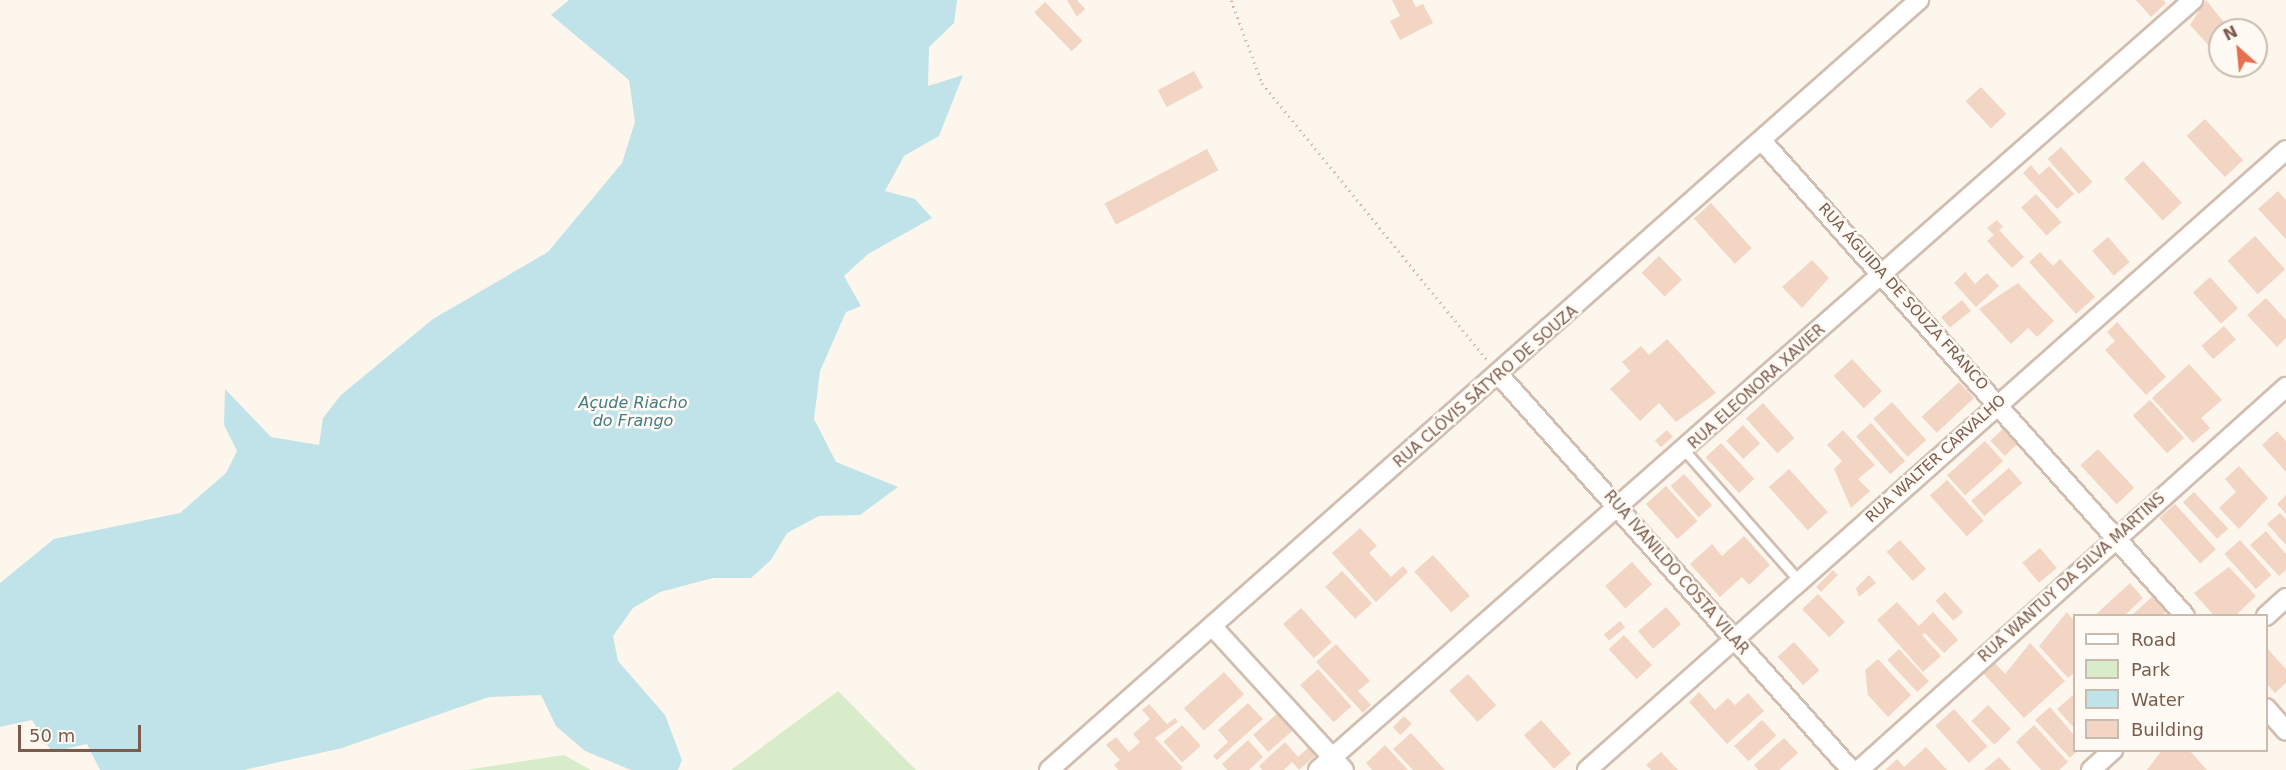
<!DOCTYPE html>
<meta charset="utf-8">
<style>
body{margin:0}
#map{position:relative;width:2286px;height:770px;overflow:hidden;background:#fdf6ec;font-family:"DejaVu Sans",sans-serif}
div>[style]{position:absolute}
.green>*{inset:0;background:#d8ecc9}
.water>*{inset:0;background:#bfe3e8}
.building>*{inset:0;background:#f3d5c3;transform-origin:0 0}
.path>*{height:3px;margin-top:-1.5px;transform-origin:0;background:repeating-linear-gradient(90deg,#d9b8a5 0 1.5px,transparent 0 6px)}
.roads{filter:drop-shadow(2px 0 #d1beb0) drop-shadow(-2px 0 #d1beb0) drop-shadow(0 2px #d1beb0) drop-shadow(0 -2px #d1beb0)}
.lane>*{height:9px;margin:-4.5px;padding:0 4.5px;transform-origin:4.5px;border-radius:4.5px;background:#fff}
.street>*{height:18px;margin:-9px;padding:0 9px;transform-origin:9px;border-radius:9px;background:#fff}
span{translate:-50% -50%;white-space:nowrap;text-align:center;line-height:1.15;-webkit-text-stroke:5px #fffaf3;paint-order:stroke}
.street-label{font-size:15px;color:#7a5c4d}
.water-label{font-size:16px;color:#437c86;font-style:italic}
.legend{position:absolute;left:2073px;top:614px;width:195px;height:138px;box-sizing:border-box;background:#fffaf3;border:2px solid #cabbb1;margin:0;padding:8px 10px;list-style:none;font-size:18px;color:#7a5c4d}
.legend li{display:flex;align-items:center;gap:12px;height:30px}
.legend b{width:30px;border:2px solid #cabbb1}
.north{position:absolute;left:2208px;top:18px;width:60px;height:60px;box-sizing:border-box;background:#fffaf3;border:2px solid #cabbb1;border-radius:50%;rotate:333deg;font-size:16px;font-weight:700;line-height:24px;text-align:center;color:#7a5c4d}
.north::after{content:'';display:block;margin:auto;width:21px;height:27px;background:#e76f51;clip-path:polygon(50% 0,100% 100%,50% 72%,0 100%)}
.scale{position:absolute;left:18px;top:725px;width:123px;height:27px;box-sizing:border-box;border:3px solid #7a5c4d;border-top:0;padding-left:8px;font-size:18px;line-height:21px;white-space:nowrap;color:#7a5c4d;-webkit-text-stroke:4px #fffaf3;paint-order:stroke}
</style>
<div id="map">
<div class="green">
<i style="clip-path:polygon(838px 691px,916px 770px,731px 770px)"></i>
<i style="clip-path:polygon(564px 755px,591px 770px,466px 770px)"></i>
</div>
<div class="water">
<i style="clip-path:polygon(569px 0,957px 0,954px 23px,929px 47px,928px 86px,963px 75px,939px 136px,904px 156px,885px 191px,915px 199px,932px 218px,868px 254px,844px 276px,861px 306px,846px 312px,820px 371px,814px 419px,836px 462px,898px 487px,860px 515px,819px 516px,787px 533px,771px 560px,751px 578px,713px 578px,660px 592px,633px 608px,613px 636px,618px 661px,665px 715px,682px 760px,678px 770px,631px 770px,585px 751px,556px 726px,541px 695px,489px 697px,342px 748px,244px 770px,100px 770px,87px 744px,52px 752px,32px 720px,0 727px,0 583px,54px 539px,180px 513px,226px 473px,237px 451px,224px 425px,225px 389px,271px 437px,319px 445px,323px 418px,341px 395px,433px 319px,548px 252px,622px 163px,635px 122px,629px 80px,551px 15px)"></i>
</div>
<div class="building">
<i style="clip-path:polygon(1067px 0,1077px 0,1085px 9px,1077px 17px)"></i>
<i style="clip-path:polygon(1392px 0,1412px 0,1416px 7px,1423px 4px,1433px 23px,1400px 40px,1390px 21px,1400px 16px)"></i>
<i style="clip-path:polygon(2136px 0,2163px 0,2166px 3px,2151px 17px)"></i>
<i style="clip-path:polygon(2206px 0,2230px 30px,2220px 30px,2220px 58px,2190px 25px)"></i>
<i style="left:1045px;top:2px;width:54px;height:15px;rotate:46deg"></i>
<i style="left:1194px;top:71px;width:19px;height:41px;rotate:62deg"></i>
<i style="left:1981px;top:87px;width:37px;height:21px;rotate:47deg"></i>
<i style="left:2205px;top:119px;width:56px;height:25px;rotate:47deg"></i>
<i style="left:2061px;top:147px;width:47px;height:18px;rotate:48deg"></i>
<i style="left:1207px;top:149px;width:24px;height:116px;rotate:62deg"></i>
<i style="left:2143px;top:161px;width:57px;height:26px;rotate:47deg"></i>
<i style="clip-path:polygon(2031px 165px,2039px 175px,2049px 166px,2074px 194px,2057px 209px,2023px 173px)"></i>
<i style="clip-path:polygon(2278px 191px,2286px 200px,2286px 239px,2258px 209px)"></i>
<i style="left:2036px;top:194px;width:38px;height:20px;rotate:48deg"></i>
<i style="left:1711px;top:203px;width:61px;height:23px;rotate:48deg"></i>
<i style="clip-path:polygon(1997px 220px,2003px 227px,1999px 230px,2024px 257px,2012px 268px,1987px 241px,1994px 235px,1987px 228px)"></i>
<i style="left:2255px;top:236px;width:45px;height:37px;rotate:48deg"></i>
<i style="left:2108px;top:237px;width:33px;height:21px;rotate:49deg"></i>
<i style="clip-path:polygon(2040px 252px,2053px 266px,2060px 259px,2095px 297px,2076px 314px,2029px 262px)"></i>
<i style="left:1659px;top:256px;width:33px;height:24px;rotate:46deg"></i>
<i style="clip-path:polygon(1812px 260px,1829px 278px,1802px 308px,1782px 287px)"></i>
<i style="clip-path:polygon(1965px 272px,1975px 284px,1987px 273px,1999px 286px,1976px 307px,1954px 283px)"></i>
<i style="left:2210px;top:277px;width:42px;height:23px;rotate:48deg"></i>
<i style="clip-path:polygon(2018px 283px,2054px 321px,2037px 337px,2028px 328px,2011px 344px,1979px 309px)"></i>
<i style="clip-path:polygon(2266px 298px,2286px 320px,2286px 338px,2277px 347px,2247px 315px)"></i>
<i style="left:1962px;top:300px;width:14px;height:27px;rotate:51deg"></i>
<i style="clip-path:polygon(2117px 322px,2166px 377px,2146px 395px,2105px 350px,2115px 341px,2107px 332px)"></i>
<i style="left:2224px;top:326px;width:18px;height:30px;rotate:49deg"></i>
<i style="clip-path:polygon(1667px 339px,1716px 393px,1676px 422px,1659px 403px,1640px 421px,1610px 389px,1630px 371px,1622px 362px,1641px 346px,1649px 355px)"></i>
<i style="left:1852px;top:359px;width:44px;height:25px;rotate:47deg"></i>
<i style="clip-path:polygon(2189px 364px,2222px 400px,2201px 418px,2210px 428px,2193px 443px,2152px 398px)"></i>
<i style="left:1959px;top:382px;width:22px;height:51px;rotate:47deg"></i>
<i style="left:2150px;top:400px;width:51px;height:23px;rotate:48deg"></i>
<i style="left:1892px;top:402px;width:51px;height:25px;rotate:48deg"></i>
<i style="left:1763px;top:403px;width:47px;height:23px;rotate:48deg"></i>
<i style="left:1871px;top:423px;width:51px;height:20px;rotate:48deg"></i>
<i style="left:1743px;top:425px;width:25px;height:23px;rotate:47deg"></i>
<i style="left:2005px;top:427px;width:21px;height:20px;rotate:47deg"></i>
<i style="left:1667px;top:430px;width:9px;height:16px;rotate:49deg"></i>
<i style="clip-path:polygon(1843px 430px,1875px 465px,1858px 479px,1870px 491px,1851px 508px,1834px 469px,1842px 461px,1827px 445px)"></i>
<i style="clip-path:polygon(2277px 431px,2286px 441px,2286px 472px,2262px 445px)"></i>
<i style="left:1985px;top:441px;width:27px;height:51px;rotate:48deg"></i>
<i style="left:1721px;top:443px;width:49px;height:21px;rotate:47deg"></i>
<i style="left:2098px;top:449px;width:53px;height:24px;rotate:47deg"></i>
<i style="clip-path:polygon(2239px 466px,2268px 498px,2239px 529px,2219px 508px,2236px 492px,2225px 479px)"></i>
<i style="left:2009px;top:468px;width:20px;height:50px;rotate:49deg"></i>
<i style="left:1789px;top:469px;width:58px;height:27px;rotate:48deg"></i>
<i style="left:1684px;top:474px;width:42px;height:18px;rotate:48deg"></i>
<i style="left:1947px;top:480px;width:55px;height:23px;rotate:48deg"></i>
<i style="left:1666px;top:486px;width:47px;height:27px;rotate:48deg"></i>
<i style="left:2194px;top:492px;width:50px;height:15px;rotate:47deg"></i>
<i style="clip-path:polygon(2286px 495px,2286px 514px,2277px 504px)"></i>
<i style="left:2175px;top:504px;width:61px;height:21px;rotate:48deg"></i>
<i style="clip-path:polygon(2280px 513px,2286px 519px,2286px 545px,2267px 524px)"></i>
<i style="clip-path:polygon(1360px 528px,1377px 546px,1369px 553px,1391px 577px,1403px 566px,1408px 572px,1376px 602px,1332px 553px)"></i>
<i style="clip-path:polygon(2266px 531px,2286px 554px,2286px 570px,2279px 576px,2250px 545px)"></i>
<i style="clip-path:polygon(1744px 536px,1770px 565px,1749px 585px,1742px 577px,1720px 597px,1690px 564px,1712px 544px,1722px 556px)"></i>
<i style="left:1900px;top:540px;width:39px;height:18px;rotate:48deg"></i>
<i style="left:2240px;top:540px;width:47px;height:21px;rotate:48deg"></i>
<i style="left:2040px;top:548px;width:26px;height:23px;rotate:50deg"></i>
<i style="left:1433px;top:555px;width:55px;height:25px;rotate:48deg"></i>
<i style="left:1632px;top:562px;width:30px;height:36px;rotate:48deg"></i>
<i style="clip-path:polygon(2229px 567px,2256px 596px,2235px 616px,2214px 616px,2194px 593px)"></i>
<i style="left:1833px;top:570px;width:7px;height:24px;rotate:45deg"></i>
<i style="left:1342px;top:571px;width:44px;height:23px;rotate:47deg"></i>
<i style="clip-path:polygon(1869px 575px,1876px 583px,1859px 597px,1856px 588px)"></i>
<i style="clip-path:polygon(2130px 583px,2143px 598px,2124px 616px,2094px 616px)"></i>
<i style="left:1945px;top:592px;width:27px;height:13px;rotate:48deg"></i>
<i style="left:1818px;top:594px;width:39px;height:22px;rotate:46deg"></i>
<i style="clip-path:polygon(2154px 595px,2168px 610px,2162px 616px,2131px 616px)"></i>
<i style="clip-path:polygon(1897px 602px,1919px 626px,1933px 612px,1958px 640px,1944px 653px,1925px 633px,1922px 635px,1941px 656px,1923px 672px,1877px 620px)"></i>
<i style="left:1666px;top:607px;width:23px;height:37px;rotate:49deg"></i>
<i style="left:1301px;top:608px;width:46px;height:24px;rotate:48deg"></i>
<i style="clip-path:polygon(2067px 612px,2074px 621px,2074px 673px,2068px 678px,2039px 646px)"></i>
<i style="left:1620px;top:621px;width:8px;height:21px;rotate:50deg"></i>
<i style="left:1624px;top:635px;width:41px;height:21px;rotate:47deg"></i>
<i style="left:1794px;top:642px;width:38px;height:22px;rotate:48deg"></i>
<i style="clip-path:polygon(2030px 643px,2065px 681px,2024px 718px,1983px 673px,1995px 663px,2005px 674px)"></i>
<i style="clip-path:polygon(1336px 644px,1370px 681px,1358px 691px,1371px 705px,1363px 713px,1316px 662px)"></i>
<i style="clip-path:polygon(2266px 647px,2286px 669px,2286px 683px,2275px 693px,2266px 683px)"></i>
<i style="left:1899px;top:649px;width:44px;height:16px;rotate:47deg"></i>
<i style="clip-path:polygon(1878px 659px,1911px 695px,1888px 717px,1868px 695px,1865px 670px)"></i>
<i style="left:1318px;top:669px;width:50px;height:24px;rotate:48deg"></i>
<i style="left:1224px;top:672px;width:30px;height:54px;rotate:48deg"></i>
<i style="left:1468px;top:674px;width:42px;height:25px;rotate:48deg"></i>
<i style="clip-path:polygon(1699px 692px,1715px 710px,1728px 698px,1735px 705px,1748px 693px,1764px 711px,1727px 744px,1689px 702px)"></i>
<i style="clip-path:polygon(2074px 694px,2074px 728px,2057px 709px)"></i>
<i style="clip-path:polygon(1248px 703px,1263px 719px,1217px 760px,1213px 756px,1228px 742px,1218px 730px)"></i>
<i style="clip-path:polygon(1149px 704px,1167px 724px,1175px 718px,1178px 722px,1155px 738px,1183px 768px,1180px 770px,1118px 770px,1114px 765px,1120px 760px,1106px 745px,1116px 737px,1129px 752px,1140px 742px,1133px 734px,1150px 719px,1142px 710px)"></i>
<i style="left:1988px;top:705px;width:33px;height:23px;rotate:46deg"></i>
<i style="clip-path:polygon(2050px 707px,2074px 735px,2074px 750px,2078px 750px,2070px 758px,2035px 720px)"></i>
<i style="left:1954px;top:709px;width:50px;height:25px;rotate:48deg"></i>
<i style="left:1278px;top:713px;width:23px;height:33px;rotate:49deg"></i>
<i style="left:1404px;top:716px;width:11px;height:16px;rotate:45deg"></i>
<i style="left:1541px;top:720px;width:45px;height:23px;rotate:48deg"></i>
<i style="left:1762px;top:720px;width:21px;height:38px;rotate:47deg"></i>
<i style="left:1182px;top:725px;width:28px;height:25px;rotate:48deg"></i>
<i style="clip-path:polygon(2034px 725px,2068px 762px,2059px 770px,2041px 770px,2016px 742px)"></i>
<i style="clip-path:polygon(1411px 733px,1445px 770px,1413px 770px,1393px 749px)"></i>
<i style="clip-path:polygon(1784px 738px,1798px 753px,1779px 770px,1758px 770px,1754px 765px)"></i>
<i style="clip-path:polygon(1248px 740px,1263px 757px,1249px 770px,1227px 770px,1222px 764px)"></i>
<i style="clip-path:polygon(1285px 742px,1298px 757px,1309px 747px,1316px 755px,1299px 770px,1292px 762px,1284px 770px,1262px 770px,1259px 766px)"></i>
<i style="clip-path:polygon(1385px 745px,1408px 770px,1372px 770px,1366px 763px)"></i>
<i style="clip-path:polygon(1926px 747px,1947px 770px,1885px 770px,1897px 759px,1904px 767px)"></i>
<i style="clip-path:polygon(2162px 750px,2189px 750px,2207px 770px,2147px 770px)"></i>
<i style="clip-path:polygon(1661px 752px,1678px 770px,1651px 770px,1646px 765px)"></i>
<i style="clip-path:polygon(1999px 757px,2011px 770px,1984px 770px)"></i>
</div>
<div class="path">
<i style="left:1231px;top:0;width:89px;rotate:69.5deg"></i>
<i style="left:1262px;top:83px;width:357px;rotate:50.9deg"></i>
</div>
<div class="roads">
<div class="lane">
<i style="left:1685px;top:451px;width:174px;rotate:48.7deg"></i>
</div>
<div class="street">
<i style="left:1762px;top:141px;width:636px;rotate:48.31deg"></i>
<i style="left:1500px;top:376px;width:528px;rotate:48.3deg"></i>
<i style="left:2266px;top:616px;width:27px;rotate:-42deg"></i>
<i style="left:1212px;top:626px;width:195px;rotate:47.5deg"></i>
<i style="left:2266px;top:708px;width:30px;rotate:49deg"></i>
<i style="left:1049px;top:770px;width:1162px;rotate:-41.51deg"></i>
<i style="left:1318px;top:770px;width:1166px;rotate:-41.35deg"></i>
<i style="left:1587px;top:770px;width:934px;rotate:-41.57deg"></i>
<i style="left:1859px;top:770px;width:574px;rotate:-41.89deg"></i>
<i style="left:2091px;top:770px;width:30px;rotate:-42deg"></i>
</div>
</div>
<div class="street-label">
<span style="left:1903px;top:297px;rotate:48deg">RUA ÁGUIDA DE SOUZA FRANCO</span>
<span style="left:1486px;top:387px;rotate:-41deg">RUA CLÓVIS SÁTYRO DE SOUZA</span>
<span style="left:1757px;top:387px;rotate:-42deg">RUA ELEONORA XAVIER</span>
<span style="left:1936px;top:459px;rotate:-42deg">RUA WALTER CARVALHO</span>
<span style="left:1676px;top:573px;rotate:49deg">RUA IVANILDO COSTA VILAR</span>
<span style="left:2072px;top:578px;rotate:-42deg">RUA WANTUY DA SILVA MARTINS</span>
</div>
<div class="water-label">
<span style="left:633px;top:412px">Açude Riacho<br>do Frango</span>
</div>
<ul class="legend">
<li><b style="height:8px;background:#fff"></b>Road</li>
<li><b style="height:16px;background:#d8ecc9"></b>Park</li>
<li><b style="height:16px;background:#bfe3e8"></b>Water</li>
<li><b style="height:16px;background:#f3d5c3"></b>Building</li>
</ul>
<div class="north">N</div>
<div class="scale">50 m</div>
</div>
